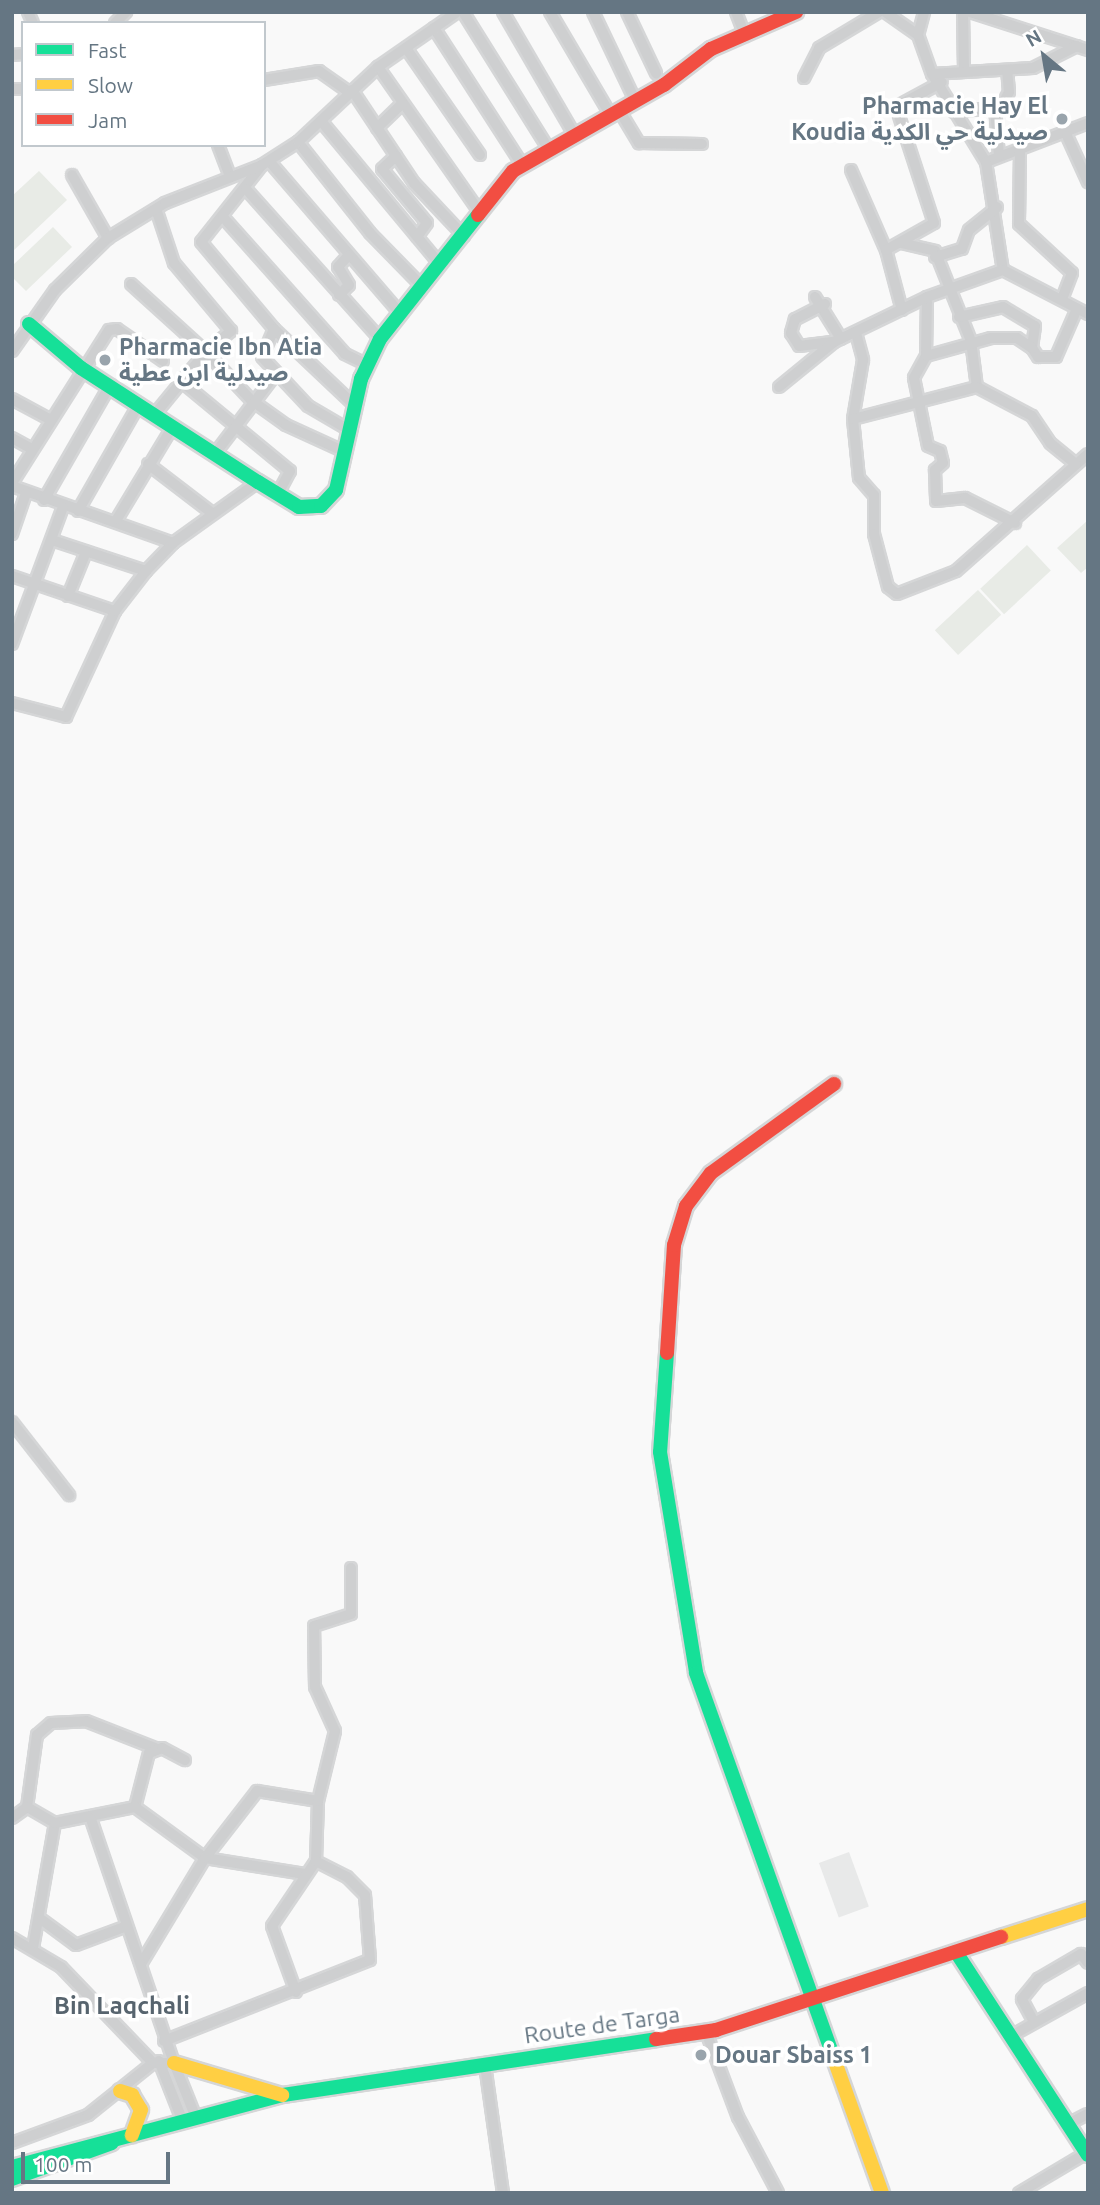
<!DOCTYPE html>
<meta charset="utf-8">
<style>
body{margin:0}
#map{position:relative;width:1100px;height:2205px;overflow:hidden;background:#f9f9f9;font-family:Ubuntu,"Noto Sans Arabic",sans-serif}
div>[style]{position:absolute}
.built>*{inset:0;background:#e8e9e9;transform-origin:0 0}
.green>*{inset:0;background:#e8ebe6;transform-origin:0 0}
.roads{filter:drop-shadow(2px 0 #d5d6d7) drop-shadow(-2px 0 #d5d6d7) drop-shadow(0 2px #d5d6d7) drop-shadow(0 -2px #d5d6d7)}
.street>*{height:10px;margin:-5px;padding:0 5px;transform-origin:5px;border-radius:5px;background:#cecfd0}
.fast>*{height:14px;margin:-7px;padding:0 7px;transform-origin:7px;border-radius:7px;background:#16e098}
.slow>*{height:14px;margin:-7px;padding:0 7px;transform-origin:7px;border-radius:7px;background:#ffcf43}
.jam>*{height:14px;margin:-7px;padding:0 7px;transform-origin:7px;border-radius:7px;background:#f24e42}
.dots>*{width:19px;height:19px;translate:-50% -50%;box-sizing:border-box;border:4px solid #fff;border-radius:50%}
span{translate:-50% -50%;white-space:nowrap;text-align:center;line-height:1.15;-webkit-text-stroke:7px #fff;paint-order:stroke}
.poi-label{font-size:23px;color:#657683;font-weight:700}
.right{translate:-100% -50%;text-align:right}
.left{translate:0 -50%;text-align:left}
.street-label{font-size:23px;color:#657683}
.neighbourhood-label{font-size:24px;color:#57646e;font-weight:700}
.frame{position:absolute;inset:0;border:14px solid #657683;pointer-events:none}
.legend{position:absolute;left:21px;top:21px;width:245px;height:126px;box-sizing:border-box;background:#fff;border:2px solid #c1c8cd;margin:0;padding:9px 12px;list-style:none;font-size:21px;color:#657683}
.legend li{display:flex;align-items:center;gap:14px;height:35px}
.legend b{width:35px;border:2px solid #c1c8cd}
.north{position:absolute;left:1009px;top:21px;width:70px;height:70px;-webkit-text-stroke:5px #fff;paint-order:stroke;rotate:330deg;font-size:19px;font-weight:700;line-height:28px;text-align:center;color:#657683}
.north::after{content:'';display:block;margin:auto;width:24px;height:32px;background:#657683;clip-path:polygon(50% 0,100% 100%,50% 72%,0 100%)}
.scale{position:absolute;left:21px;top:2152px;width:149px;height:32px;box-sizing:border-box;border:4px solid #657683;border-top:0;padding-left:9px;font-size:21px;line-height:24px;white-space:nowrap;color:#657683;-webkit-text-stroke:5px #fff;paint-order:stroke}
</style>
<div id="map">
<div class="built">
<i style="left:849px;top:1852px;width:58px;height:32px;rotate:70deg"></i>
</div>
<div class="green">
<i style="clip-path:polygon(39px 171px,67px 200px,12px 252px,12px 196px)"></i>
<i style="clip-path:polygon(53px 227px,72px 247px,26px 291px,12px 277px,12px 266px)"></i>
<i style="clip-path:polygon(1088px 520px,1088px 567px,1081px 573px,1057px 548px)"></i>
<i style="left:1027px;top:545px;width:35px;height:64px;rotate:47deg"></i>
<i style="left:978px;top:590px;width:34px;height:59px;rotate:47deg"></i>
</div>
<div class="roads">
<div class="street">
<i style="left:28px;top:12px;width:12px;rotate:66deg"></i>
<i style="left:463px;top:12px;width:160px;rotate:58deg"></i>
<i style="left:503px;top:12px;width:141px;rotate:59.8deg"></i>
<i style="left:550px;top:12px;width:118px;rotate:59.5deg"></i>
<i style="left:593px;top:12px;width:100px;rotate:64.5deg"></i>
<i style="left:627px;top:12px;width:68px;rotate:64.6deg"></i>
<i style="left:736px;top:12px;width:26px;rotate:69deg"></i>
<i style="left:885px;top:12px;width:40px;rotate:34.9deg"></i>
<i style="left:918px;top:35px;width:41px;rotate:70.3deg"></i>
<i style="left:932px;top:74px;width:103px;rotate:58.5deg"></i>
<i style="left:986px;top:162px;width:109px;rotate:-20.9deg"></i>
<i style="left:963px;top:12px;width:57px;rotate:89deg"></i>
<i style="left:970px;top:12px;width:124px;rotate:17.9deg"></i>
<i style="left:115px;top:23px;width:16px;rotate:-45deg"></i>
<i style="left:434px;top:28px;width:161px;rotate:57.2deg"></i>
<i style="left:918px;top:35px;width:24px;rotate:-75deg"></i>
<i style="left:406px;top:48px;width:130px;rotate:55.3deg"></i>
<i style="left:12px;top:55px;width:11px;rotate:-5deg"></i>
<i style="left:378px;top:67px;width:179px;rotate:55deg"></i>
<i style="left:932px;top:74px;width:101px;rotate:-3.4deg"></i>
<i style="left:1033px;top:68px;width:49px;rotate:-26.6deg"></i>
<i style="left:804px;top:78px;width:34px;rotate:-63deg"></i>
<i style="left:819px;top:48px;width:70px;rotate:-31deg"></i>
<i style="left:264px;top:80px;width:56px;rotate:-9.3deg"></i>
<i style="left:319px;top:71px;width:38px;rotate:35deg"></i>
<i style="left:12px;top:89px;width:11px"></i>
<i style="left:352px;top:90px;width:112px;rotate:56.3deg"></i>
<i style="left:414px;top:183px;width:73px;rotate:46.7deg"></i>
<i style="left:995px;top:108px;width:48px;rotate:85.2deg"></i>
<i style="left:619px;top:110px;width:39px;rotate:59deg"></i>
<i style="left:639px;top:143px;width:63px;rotate:0.9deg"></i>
<i style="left:954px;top:112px;width:47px;rotate:-6.1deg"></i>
<i style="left:1001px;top:107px;width:17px;rotate:-62deg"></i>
<i style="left:1009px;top:92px;width:21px;rotate:-95deg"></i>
<i style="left:321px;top:121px;width:185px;rotate:50.3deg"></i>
<i style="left:377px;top:128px;width:35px;rotate:-44deg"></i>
<i style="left:1067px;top:136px;width:51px;rotate:65.5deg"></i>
<i style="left:298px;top:142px;width:116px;rotate:51.6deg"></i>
<i style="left:370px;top:233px;width:73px;rotate:45.6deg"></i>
<i style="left:218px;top:145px;width:34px;rotate:69deg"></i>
<i style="left:1020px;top:151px;width:73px;rotate:90.8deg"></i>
<i style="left:1019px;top:224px;width:72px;rotate:42.8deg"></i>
<i style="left:1072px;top:273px;width:28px;rotate:111deg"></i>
<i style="left:396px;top:156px;width:19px;rotate:137deg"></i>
<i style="left:382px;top:169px;width:70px;rotate:50.2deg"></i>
<i style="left:427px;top:223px;width:17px;rotate:126deg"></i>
<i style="left:269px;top:161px;width:198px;rotate:49.3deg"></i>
<i style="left:986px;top:162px;width:109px;rotate:81.1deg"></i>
<i style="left:262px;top:165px;width:98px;rotate:128.4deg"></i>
<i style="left:201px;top:242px;width:114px;rotate:50deg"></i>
<i style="left:274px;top:329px;width:110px;rotate:43.5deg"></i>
<i style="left:851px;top:170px;width:87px;rotate:66.4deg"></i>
<i style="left:886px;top:250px;width:62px;rotate:75.1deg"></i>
<i style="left:72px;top:175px;width:73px;rotate:60.3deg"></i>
<i style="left:246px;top:189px;width:201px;rotate:48.2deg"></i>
<i style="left:223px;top:217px;width:183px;rotate:48.3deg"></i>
<i style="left:345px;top:354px;width:25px;rotate:26deg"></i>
<i style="left:901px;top:243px;width:35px;rotate:13deg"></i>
<i style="left:935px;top:251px;width:97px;rotate:68.2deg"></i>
<i style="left:971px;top:341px;width:46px;rotate:82.6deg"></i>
<i style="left:886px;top:250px;width:55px;rotate:-29.4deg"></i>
<i style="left:934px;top:223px;width:122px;rotate:-108.1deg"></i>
<i style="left:896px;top:107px;width:52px;rotate:-28.5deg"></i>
<i style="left:935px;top:257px;width:28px;rotate:-17deg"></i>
<i style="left:962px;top:249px;width:20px;rotate:-70deg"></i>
<i style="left:969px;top:230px;width:36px;rotate:-39deg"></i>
<i style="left:131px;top:284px;width:101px;rotate:42.2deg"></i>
<i style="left:206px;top:352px;width:33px;rotate:-40deg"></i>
<i style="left:231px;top:331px;width:89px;rotate:-130deg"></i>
<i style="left:174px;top:263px;width:57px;rotate:-108.4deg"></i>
<i style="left:339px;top:295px;width:14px;rotate:-45deg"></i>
<i style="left:349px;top:285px;width:21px;rotate:-121deg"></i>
<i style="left:338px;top:267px;width:15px;rotate:-48deg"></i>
<i style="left:815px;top:297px;width:49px;rotate:58.2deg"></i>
<i style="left:927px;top:297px;width:59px;rotate:91deg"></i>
<i style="left:926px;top:356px;width:25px;rotate:119deg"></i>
<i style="left:914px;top:378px;width:69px;rotate:78.4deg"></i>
<i style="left:928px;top:446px;width:13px;rotate:23deg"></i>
<i style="left:940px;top:451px;width:12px;rotate:76deg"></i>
<i style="left:943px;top:463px;width:11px;rotate:139deg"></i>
<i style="left:935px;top:470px;width:31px;rotate:88deg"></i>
<i style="left:936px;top:501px;width:29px;rotate:-6deg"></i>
<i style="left:965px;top:498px;width:56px;rotate:26.6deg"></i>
<i style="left:825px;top:304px;width:34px;rotate:153deg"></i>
<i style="left:795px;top:319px;width:15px;rotate:106deg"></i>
<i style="left:791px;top:333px;width:15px;rotate:58deg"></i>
<i style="left:799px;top:346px;width:35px;rotate:-7deg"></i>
<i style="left:959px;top:317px;width:45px;rotate:-12.8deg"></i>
<i style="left:1003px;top:307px;width:37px;rotate:31deg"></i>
<i style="left:1035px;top:326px;width:22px;rotate:98deg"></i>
<i style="left:1032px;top:348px;width:11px;rotate:56deg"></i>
<i style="left:1038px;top:357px;width:18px"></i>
<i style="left:1056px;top:357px;width:52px;rotate:-66.4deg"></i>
<i style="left:274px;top:329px;width:30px;rotate:113deg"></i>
<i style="left:262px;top:357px;width:67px;rotate:46.8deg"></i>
<i style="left:308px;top:406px;width:48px;rotate:30.3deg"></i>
<i style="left:856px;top:333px;width:28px;rotate:75deg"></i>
<i style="left:863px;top:360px;width:60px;rotate:99.6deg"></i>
<i style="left:853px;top:419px;width:59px;rotate:84.2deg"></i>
<i style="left:859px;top:478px;width:23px;rotate:49deg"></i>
<i style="left:874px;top:495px;width:39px;rotate:90deg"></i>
<i style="left:874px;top:534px;width:55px;rotate:75.2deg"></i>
<i style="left:888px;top:587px;width:11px;rotate:38deg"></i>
<i style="left:897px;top:594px;width:63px;rotate:-21.3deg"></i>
<i style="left:956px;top:571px;width:176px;rotate:-41.6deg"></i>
<i style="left:12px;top:351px;width:75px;rotate:-54.8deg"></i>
<i style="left:55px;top:290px;width:74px;rotate:-44.5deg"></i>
<i style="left:108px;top:238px;width:67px;rotate:-31.6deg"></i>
<i style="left:165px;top:203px;width:104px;rotate:-21.4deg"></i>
<i style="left:262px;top:165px;width:43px;rotate:-32.6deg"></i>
<i style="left:298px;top:142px;width:110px;rotate:-43.2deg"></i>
<i style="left:378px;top:67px;width:96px;rotate:-34.8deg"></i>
<i style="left:926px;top:356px;width:67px;rotate:-15.5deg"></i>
<i style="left:991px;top:338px;width:26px"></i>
<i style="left:1017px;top:338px;width:18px;rotate:34deg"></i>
<i style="left:182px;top:382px;width:140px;rotate:39.5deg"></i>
<i style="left:290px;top:471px;width:26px;rotate:118deg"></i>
<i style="left:779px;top:387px;width:71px;rotate:-39.3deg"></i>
<i style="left:834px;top:342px;width:103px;rotate:-25.8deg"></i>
<i style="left:927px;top:297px;width:81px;rotate:-19.6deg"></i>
<i style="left:1003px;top:270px;width:96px;rotate:27.4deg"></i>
<i style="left:977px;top:387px;width:62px;rotate:27.8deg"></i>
<i style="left:1032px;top:416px;width:32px;rotate:56deg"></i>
<i style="left:1050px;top:443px;width:33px;rotate:39deg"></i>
<i style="left:12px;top:399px;width:42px;rotate:28.4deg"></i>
<i style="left:155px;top:414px;width:80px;rotate:-50.6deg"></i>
<i style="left:206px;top:352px;width:66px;rotate:46.8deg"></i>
<i style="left:251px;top:400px;width:43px;rotate:35.5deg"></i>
<i style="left:286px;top:425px;width:65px;rotate:24.6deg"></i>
<i style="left:853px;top:419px;width:128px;rotate:-14.5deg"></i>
<i style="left:12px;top:438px;width:23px;rotate:29deg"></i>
<i style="left:217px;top:451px;width:96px;rotate:-52.7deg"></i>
<i style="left:148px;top:464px;width:81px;rotate:37.4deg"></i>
<i style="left:12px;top:483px;width:181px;rotate:-57.6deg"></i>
<i style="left:109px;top:330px;width:8px;rotate:-7deg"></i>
<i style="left:117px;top:329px;width:56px;rotate:34.8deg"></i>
<i style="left:12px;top:486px;width:171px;rotate:19.5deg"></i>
<i style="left:44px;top:500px;width:133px;rotate:-60.1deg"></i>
<i style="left:78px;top:511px;width:123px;rotate:-60.3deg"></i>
<i style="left:117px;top:519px;width:106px;rotate:-58.9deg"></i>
<i style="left:12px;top:534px;width:43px;rotate:-71.1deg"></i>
<i style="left:52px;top:540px;width:99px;rotate:18.3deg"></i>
<i style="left:12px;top:576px;width:109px;rotate:18.8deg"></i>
<i style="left:68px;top:596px;width:48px;rotate:-67.8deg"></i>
<i style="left:12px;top:644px;width:146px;rotate:-69.6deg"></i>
<i style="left:12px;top:703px;width:56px;rotate:14.5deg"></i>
<i style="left:66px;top:717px;width:117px;rotate:-65.2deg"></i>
<i style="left:115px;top:611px;width:51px;rotate:-52.2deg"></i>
<i style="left:146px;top:571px;width:39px;rotate:-46deg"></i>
<i style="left:173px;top:543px;width:105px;rotate:-35.7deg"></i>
<i style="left:12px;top:1422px;width:93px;rotate:52deg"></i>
<i style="left:27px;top:1807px;width:73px;rotate:-82.1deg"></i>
<i style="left:37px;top:1735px;width:18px;rotate:-41deg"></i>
<i style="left:51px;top:1723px;width:35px;rotate:-3deg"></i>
<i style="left:86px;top:1721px;width:74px;rotate:21.4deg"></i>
<i style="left:135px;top:1807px;width:56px;rotate:-75.5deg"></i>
<i style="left:149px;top:1753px;width:14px;rotate:-21deg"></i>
<i style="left:162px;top:1748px;width:26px;rotate:28deg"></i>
<i style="left:12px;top:1818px;width:19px;rotate:-36deg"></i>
<i style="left:27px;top:1807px;width:32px;rotate:30deg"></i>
<i style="left:55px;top:1823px;width:127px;rotate:100deg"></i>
<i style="left:55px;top:1823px;width:82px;rotate:-11.3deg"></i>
<i style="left:135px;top:1807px;width:87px;rotate:36.1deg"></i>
<i style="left:205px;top:1858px;width:101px;rotate:9.1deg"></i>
<i style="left:42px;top:1920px;width:42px;rotate:36.3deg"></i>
<i style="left:76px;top:1945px;width:54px;rotate:-20.4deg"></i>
<i style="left:12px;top:1938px;width:57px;rotate:30.6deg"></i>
<i style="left:61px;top:1967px;width:133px;rotate:46.2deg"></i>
<i style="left:141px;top:1964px;width:124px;rotate:-58.9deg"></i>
<i style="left:205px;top:1858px;width:85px;rotate:-52.2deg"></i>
<i style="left:257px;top:1791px;width:62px;rotate:9.3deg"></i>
<i style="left:296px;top:1992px;width:70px;rotate:-110deg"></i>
<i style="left:272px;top:1926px;width:78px;rotate:-55.9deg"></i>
<i style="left:316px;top:1861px;width:60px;rotate:-88.1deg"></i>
<i style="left:318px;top:1801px;width:72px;rotate:-76.3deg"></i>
<i style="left:335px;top:1731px;width:48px;rotate:-114.4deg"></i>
<i style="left:315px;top:1687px;width:61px;rotate:-90.9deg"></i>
<i style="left:314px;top:1626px;width:39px;rotate:-18deg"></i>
<i style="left:351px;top:1614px;width:46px;rotate:-90deg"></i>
<i style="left:1034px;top:2022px;width:26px;rotate:-118deg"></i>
<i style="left:1022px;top:1999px;width:26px;rotate:-51deg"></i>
<i style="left:1038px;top:1979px;width:50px;rotate:-30.2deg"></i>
<i style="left:1081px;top:1954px;width:11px;rotate:52deg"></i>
<i style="left:706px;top:2032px;width:91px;rotate:69.4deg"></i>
<i style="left:738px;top:2117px;width:86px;rotate:62.2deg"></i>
<i style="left:1011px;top:2036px;width:88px;rotate:-29.2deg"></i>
<i style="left:164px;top:2041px;width:221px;rotate:-21.5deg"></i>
<i style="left:370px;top:1960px;width:65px;rotate:-94.4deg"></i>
<i style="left:365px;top:1895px;width:25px;rotate:-135deg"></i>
<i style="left:347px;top:1877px;width:35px;rotate:-153deg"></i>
<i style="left:159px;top:2061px;width:66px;rotate:68.5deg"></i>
<i style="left:174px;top:2063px;width:59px;rotate:68.2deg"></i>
<i style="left:485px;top:2065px;width:129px;rotate:82deg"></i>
<i style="left:1068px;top:2124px;width:22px;rotate:-27deg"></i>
<i style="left:12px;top:2143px;width:81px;rotate:-20.2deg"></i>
<i style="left:88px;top:2115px;width:83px;rotate:-38.7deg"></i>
<i style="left:153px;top:2063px;width:21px"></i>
<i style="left:174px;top:2063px;width:258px;rotate:-108.8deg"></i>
<i style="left:1019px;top:2193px;width:80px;rotate:-30.7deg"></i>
</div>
<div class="fast">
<i style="left:29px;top:324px;width:68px;rotate:40.2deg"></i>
<i style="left:81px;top:368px;width:211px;rotate:32.8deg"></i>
<i style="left:258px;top:482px;width:48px;rotate:31.4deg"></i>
<i style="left:299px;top:507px;width:22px;rotate:-3deg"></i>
<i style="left:321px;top:506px;width:22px;rotate:-47deg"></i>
<i style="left:336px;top:490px;width:114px;rotate:-77.3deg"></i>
<i style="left:361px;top:379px;width:44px;rotate:-64.6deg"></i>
<i style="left:380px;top:339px;width:158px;rotate:-51.7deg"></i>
<i style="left:667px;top:1353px;width:99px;rotate:94deg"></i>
<i style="left:660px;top:1452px;width:224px;rotate:80.7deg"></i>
<i style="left:696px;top:1673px;width:410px;rotate:70.3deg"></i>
<i style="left:956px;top:1952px;width:242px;rotate:57deg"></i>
<i style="left:12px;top:2167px;width:280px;rotate:-14.9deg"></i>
<i style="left:283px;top:2095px;width:377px;rotate:-8.5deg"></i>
<i style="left:12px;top:2179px;width:106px;rotate:-19.8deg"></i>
</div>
<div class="slow">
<i style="left:1001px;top:1937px;width:91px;rotate:-17.8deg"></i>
<i style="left:834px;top:2059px;width:142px;rotate:70.3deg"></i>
<i style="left:174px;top:2063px;width:113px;rotate:16.5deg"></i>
<i style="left:120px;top:2091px;width:13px;rotate:18deg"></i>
<i style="left:132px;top:2095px;width:17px;rotate:59deg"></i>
<i style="left:141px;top:2110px;width:27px;rotate:110deg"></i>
</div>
<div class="jam">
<i style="left:478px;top:215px;width:56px;rotate:-51.5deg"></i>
<i style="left:513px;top:171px;width:174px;rotate:-29.7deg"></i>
<i style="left:664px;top:85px;width:59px;rotate:-37.5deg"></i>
<i style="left:711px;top:49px;width:93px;rotate:-23.5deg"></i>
<i style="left:667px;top:1353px;width:108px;rotate:-86.3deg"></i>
<i style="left:674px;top:1245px;width:41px;rotate:-72.9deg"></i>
<i style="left:686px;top:1206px;width:41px;rotate:-52.9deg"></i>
<i style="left:711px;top:1173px;width:152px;rotate:-35.9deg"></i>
<i style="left:656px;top:2039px;width:61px;rotate:-8.5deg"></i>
<i style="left:716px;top:2030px;width:300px;rotate:-18.1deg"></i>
</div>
</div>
<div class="dots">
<i style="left:1062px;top:119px;background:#99a4ac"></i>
<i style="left:105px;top:360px;background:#99a4ac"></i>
<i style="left:701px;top:2055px;background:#99a4ac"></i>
</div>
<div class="poi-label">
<span class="right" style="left:1048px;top:119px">Pharmacie Hay El<br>Koudia صيدلية حي الكدية</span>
<span class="left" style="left:119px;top:360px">Pharmacie Ibn Atia<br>صيدلية ابن عطية</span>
<span class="left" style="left:715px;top:2055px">Douar Sbaiss 1</span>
</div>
<div class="street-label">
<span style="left:602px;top:2025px;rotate:-8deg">Route de Targa</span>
</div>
<div class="neighbourhood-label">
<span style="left:122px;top:2006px">Bin Laqchali</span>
</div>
<div class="frame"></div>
<ul class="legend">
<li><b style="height:9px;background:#16e098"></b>Fast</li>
<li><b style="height:9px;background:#ffcf43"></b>Slow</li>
<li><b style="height:9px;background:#f24e42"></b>Jam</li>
</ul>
<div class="north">N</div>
<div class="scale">100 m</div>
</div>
